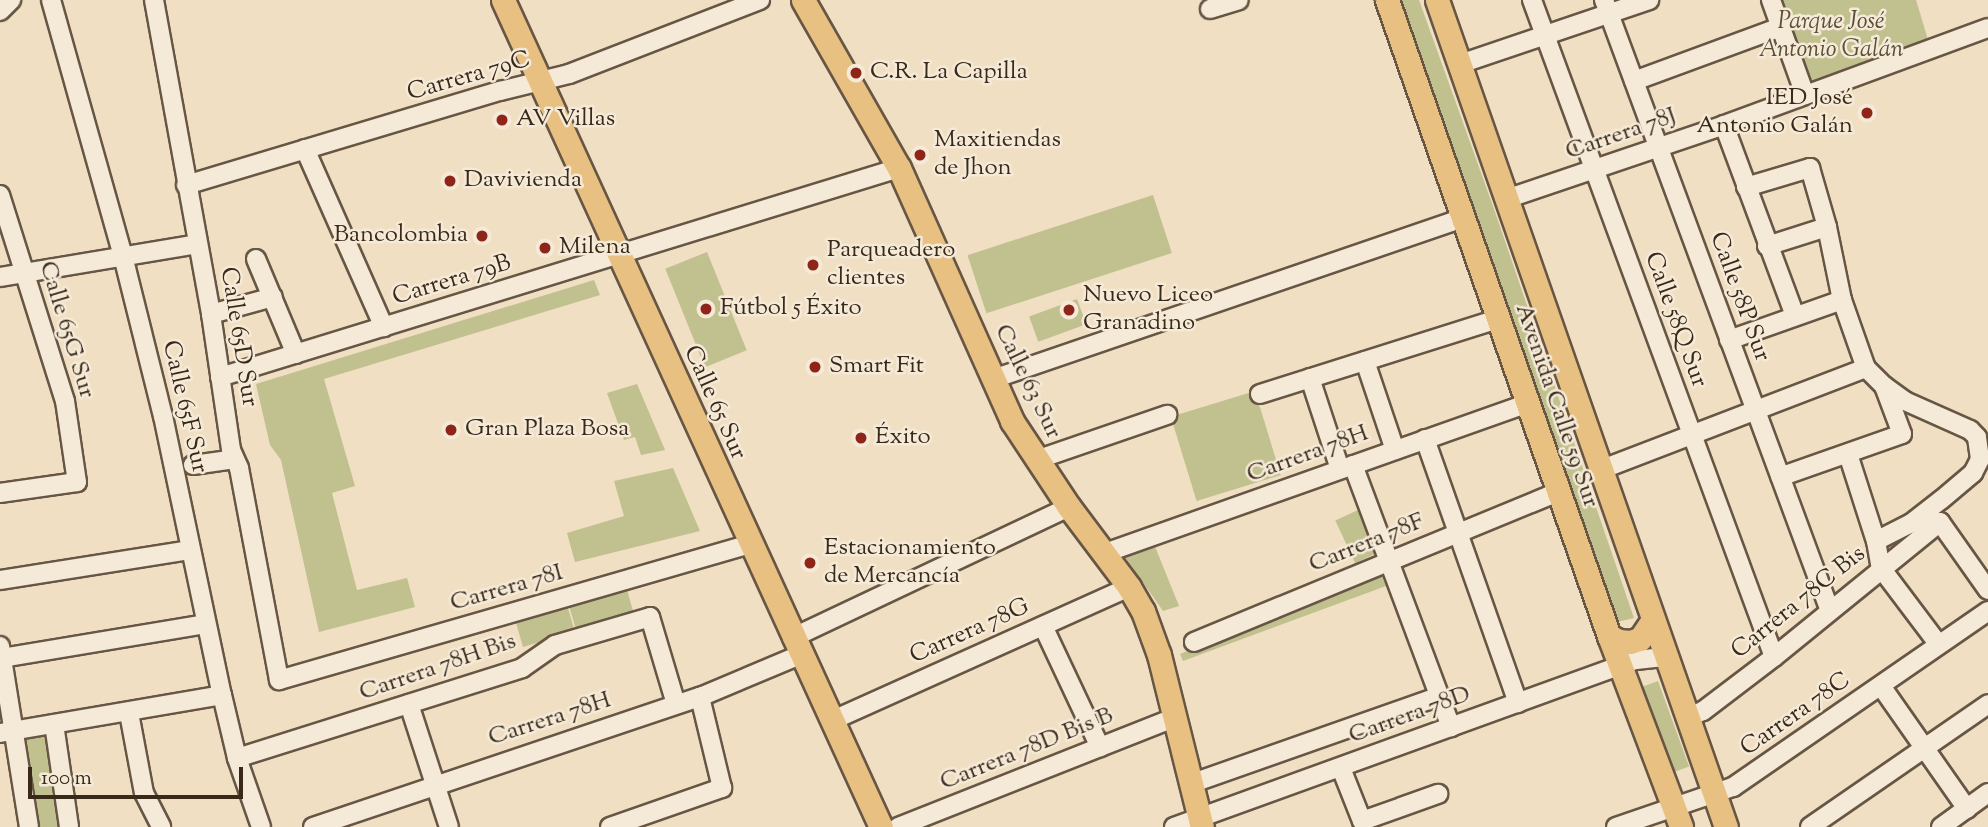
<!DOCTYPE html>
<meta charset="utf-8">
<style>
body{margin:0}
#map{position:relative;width:1988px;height:827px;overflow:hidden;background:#f0dfc3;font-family:"Sorts Mill Goudy",serif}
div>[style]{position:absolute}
.green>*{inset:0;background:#c1c08f;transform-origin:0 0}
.roads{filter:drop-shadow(2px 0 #675644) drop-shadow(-2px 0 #675644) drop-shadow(0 2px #675644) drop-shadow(0 -2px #675644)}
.minor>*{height:18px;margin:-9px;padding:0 9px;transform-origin:9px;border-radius:9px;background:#f5ead8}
.major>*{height:23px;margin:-11.5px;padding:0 11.5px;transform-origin:11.5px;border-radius:11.5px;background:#e8c082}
.dots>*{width:19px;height:19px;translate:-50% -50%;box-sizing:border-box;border:4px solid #f5ead8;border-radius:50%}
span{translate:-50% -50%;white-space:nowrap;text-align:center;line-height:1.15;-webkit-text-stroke:5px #f5ead8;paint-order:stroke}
.park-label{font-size:24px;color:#5b4f36;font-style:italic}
.poi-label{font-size:24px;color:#392919}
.left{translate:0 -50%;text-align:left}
.right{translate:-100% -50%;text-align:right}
.street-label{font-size:24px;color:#392919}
.scale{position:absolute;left:28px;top:767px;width:215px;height:32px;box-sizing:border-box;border:4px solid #392919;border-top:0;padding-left:9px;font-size:21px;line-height:24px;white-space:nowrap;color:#392919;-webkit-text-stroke:5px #f5ead8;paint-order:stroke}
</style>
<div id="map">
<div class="green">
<i style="clip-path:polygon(1398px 0,1419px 0,1494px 209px,1634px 618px,1617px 622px)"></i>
<i style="clip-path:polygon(1780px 0,1916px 0,1929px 43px,1809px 83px)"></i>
<i style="left:1153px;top:195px;width:61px;height:195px;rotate:72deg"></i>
<i style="left:707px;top:252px;width:106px;height:45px;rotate:68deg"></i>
<i style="clip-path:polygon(594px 280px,600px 295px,324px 379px,355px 486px,332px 493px,357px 590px,407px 578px,415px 607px,319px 632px,281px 460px,270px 445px,256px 384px)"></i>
<i style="left:1077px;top:299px;width:27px;height:51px;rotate:70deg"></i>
<i style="clip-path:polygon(637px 384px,665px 450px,641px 455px,635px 437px,624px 440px,607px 393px)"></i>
<i style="left:1255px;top:391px;width:88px;height:88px;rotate:73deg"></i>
<i style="clip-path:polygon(673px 468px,700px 531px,575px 562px,567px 533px,624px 516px,614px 481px)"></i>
<i style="left:1358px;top:510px;width:47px;height:25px;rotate:65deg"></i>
<i style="clip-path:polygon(1154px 544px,1179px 606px,1163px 611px,1123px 554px)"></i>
<i style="clip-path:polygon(1380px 572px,1386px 586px,1183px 661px,1180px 654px)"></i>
<i style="left:627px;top:590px;width:25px;height:60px;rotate:74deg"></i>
<i style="left:568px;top:608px;width:25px;height:54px;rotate:74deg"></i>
<i style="left:1658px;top:681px;width:91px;height:19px;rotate:70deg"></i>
<i style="left:50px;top:735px;width:93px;height:25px;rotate:81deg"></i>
</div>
<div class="roads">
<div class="minor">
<i style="left:51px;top:0;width:266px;rotate:74.3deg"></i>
<i style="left:123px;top:256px;width:165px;rotate:76deg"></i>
<i style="left:163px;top:416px;width:285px;rotate:78.1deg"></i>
<i style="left:222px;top:695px;width:65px;rotate:76.6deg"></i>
<i style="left:237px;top:758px;width:73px;rotate:70.8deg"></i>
<i style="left:154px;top:0;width:319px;rotate:79.7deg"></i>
<i style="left:211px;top:314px;width:137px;rotate:81.6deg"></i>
<i style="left:231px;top:450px;width:20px;rotate:66deg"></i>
<i style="left:239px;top:468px;width:216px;rotate:79.3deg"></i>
<i style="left:279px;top:680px;width:490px;rotate:-16.1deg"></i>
<i style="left:1532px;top:0;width:700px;rotate:69.78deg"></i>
<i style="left:1604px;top:0;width:651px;rotate:69.7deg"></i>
<i style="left:1771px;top:0;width:101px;rotate:70.3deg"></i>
<i style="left:1210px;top:9px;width:30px;rotate:-17deg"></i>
<i style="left:0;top:11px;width:16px;rotate:-45deg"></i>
<i style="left:1460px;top:64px;width:200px;rotate:-18.7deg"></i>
<i style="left:1634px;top:81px;width:157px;rotate:-20.2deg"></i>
<i style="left:1724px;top:125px;width:204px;rotate:69.6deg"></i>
<i style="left:305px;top:149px;width:195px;rotate:66.1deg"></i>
<i style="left:186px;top:185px;width:328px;rotate:-16.7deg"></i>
<i style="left:500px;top:91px;width:71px;rotate:-13.8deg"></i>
<i style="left:569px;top:74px;width:205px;rotate:-21.2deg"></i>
<i style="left:1746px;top:187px;width:67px;rotate:-16.5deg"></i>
<i style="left:1810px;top:168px;width:61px;rotate:73.9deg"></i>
<i style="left:1827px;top:227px;width:75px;rotate:78.4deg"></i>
<i style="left:1842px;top:300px;width:72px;rotate:70.6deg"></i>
<i style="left:1866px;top:368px;width:25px;rotate:45deg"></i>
<i style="left:1884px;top:386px;width:51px;rotate:69.4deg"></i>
<i style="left:1902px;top:434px;width:129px;rotate:160.6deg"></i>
<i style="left:0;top:195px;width:216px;rotate:72.5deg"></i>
<i style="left:65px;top:401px;width:82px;rotate:81.6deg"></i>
<i style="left:77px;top:482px;width:78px;rotate:171.9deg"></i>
<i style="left:1506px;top:199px;width:230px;rotate:-18.7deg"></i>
<i style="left:1724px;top:125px;width:281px;rotate:-20.2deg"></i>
<i style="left:1767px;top:246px;width:63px;rotate:-17.6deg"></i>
<i style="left:256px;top:259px;width:103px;rotate:67.2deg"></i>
<i style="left:0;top:277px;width:200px;rotate:-9.5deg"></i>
<i style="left:211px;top:314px;width:64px;rotate:-15.3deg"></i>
<i style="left:1729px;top:340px;width:120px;rotate:-19.5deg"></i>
<i style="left:1365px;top:361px;width:94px;rotate:71.4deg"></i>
<i style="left:220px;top:377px;width:710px;rotate:-17.11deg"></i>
<i style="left:1310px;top:378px;width:96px;rotate:71.8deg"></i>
<i style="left:993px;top:379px;width:497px;rotate:-18.9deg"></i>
<i style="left:1260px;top:394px;width:250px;rotate:-17.5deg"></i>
<i style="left:1425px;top:439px;width:280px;rotate:70.6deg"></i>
<i style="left:1848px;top:454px;width:91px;rotate:72.2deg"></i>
<i style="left:1876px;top:541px;width:27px;rotate:80deg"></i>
<i style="left:1881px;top:568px;width:96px;rotate:53deg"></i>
<i style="left:1036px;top:460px;width:139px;rotate:-19deg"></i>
<i style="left:193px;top:465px;width:42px;rotate:-8.1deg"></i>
<i style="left:1353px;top:465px;width:280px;rotate:69.5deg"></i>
<i style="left:1600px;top:470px;width:285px;rotate:-21deg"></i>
<i style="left:1876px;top:541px;width:38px;rotate:-27deg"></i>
<i style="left:1910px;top:524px;width:39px;rotate:-38deg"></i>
<i style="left:1941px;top:500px;width:42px;rotate:-40.2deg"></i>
<i style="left:1973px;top:473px;width:16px;rotate:-63deg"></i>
<i style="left:1980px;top:459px;width:22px;rotate:-98deg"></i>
<i style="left:1977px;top:437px;width:10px;rotate:-135deg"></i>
<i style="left:1970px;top:430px;width:71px;rotate:-156deg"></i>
<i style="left:1905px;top:401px;width:26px;rotate:-144deg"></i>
<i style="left:1105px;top:553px;width:449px;rotate:-19.5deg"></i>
<i style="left:0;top:580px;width:192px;rotate:-9deg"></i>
<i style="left:1043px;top:626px;width:134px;rotate:64.8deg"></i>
<i style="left:792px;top:638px;width:306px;rotate:-25.3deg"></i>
<i style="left:1194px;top:642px;width:394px;rotate:-22.4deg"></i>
<i style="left:0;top:646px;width:183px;rotate:80.9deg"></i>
<i style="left:2px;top:658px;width:206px;rotate:-9.5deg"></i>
<i style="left:1881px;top:686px;width:150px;rotate:55deg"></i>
<i style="left:409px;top:704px;width:129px;rotate:72deg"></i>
<i style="left:129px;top:713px;width:81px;rotate:79.4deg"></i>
<i style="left:144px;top:793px;width:38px;rotate:63deg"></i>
<i style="left:1687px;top:718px;width:17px;rotate:-24deg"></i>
<i style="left:1703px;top:711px;width:89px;rotate:-37.3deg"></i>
<i style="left:1774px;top:657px;width:214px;rotate:-39.1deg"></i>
<i style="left:1940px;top:522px;width:83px;rotate:54.8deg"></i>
<i style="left:831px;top:721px;width:327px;rotate:-24.2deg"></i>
<i style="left:54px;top:724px;width:104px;rotate:81.7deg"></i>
<i style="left:0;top:733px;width:225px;rotate:-9.7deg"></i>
<i style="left:237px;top:758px;width:299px;rotate:-17.5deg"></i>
<i style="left:522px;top:668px;width:40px;rotate:-34.9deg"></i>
<i style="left:555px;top:645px;width:99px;rotate:-16.4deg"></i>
<i style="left:650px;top:617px;width:91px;rotate:73.4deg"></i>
<i style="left:1341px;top:768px;width:57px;rotate:68.4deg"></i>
<i style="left:1362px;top:821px;width:81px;rotate:-19.6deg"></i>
<i style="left:1190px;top:784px;width:265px;rotate:-19.4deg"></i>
<i style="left:313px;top:827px;width:408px;rotate:-18.6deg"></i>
<i style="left:700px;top:697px;width:108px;rotate:-22.8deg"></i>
<i style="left:610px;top:827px;width:119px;rotate:-19.2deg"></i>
<i style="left:722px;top:788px;width:94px;rotate:-103.6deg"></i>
<i style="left:898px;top:827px;width:296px;rotate:-21.6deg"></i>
<i style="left:1174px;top:827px;width:491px;rotate:-19.9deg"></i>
<i style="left:1636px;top:660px;width:28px;rotate:-6deg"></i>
<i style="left:1616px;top:827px;width:124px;rotate:-18.9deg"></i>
<i style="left:1733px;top:787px;width:310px;rotate:-34.6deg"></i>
<i style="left:1810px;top:827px;width:216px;rotate:-34.6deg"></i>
<i style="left:1941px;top:827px;width:58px;rotate:-35.9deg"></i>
</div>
<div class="major">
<i style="left:503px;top:0;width:909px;rotate:65.44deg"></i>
<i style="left:803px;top:0;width:193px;rotate:60.3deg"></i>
<i style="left:899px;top:168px;width:277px;rotate:65.9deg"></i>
<i style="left:1012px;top:421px;width:103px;rotate:56.5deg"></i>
<i style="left:1069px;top:507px;width:100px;rotate:53.1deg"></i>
<i style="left:1129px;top:587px;width:28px;rotate:60deg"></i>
<i style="left:1143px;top:611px;width:47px;rotate:70deg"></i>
<i style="left:1159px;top:655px;width:177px;rotate:76deg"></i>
<i style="left:1387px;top:0;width:674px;rotate:70.76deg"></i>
<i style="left:1609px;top:636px;width:204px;rotate:69.3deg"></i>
<i style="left:1437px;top:0;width:876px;rotate:70.74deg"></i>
<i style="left:1609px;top:636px;width:11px;rotate:27deg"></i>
<i style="left:1619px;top:641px;width:11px;rotate:5deg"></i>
<i style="left:1630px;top:642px;width:10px;rotate:-17deg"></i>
<i style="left:1640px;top:639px;width:22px;rotate:-56deg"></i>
</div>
</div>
<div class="dots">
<i style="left:856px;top:73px;background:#8f2418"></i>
<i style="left:1867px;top:113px;background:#8f2418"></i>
<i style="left:502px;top:120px;background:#8f2418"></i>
<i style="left:920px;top:155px;background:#8f2418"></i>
<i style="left:450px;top:181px;background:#8f2418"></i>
<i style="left:482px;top:236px;background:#8f2418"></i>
<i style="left:545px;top:248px;background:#8f2418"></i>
<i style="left:813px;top:265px;background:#8f2418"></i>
<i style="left:706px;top:309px;background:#8f2418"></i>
<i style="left:1069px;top:310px;background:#8f2418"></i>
<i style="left:815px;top:367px;background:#8f2418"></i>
<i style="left:451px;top:430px;background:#8f2418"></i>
<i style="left:861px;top:438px;background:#8f2418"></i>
<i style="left:810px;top:563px;background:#8f2418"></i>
</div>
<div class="park-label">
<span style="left:1831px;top:37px">Parque José<br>Antonio Galán</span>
</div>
<div class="poi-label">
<span class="left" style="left:870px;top:73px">C.R. La Capilla</span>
<span class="right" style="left:1853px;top:113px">IED José<br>Antonio Galán</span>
<span class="left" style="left:516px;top:120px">AV Villas</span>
<span class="left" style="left:934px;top:155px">Maxitiendas<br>de Jhon</span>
<span class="left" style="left:464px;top:181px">Davivienda</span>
<span class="right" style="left:468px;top:236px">Bancolombia</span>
<span class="left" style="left:559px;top:248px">Milena</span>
<span class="left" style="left:827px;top:265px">Parqueadero<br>clientes</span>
<span class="left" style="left:1083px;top:310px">Nuevo Liceo<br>Granadino</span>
<span class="left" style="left:720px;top:309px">Fútbol 5 Éxito</span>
<span class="left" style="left:829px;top:367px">Smart Fit</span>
<span class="left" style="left:465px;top:430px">Gran Plaza Bosa</span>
<span class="left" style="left:875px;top:438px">Éxito</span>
<span class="left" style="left:824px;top:563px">Estacionamiento<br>de Mercancía</span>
</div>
<div class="street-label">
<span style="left:469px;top:77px;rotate:-16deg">Carrera 79C</span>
<span style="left:1621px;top:135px;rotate:-19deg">Carrera 78J</span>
<span style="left:452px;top:281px;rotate:-17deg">Carrera 79B</span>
<span style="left:1739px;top:297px;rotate:70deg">Calle 58P Sur</span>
<span style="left:1675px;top:320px;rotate:70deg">Calle 58Q Sur</span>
<span style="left:66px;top:330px;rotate:73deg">Calle 65G Sur</span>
<span style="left:238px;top:337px;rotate:81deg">Calle 65D Sur</span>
<span style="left:1027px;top:382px;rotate:64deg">Calle 63 Sur</span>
<span style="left:714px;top:403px;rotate:66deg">Calle 65 Sur</span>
<span style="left:1556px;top:406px;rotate:71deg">Avenida Calle 59 Sur</span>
<span style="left:184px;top:407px;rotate:77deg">Calle 65F Sur</span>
<span style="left:1308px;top:455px;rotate:-20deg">Carrera 78H</span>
<span style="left:1367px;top:544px;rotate:-22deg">Carrera 78F</span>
<span style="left:507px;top:589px;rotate:-16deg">Carrera 78I</span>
<span style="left:1799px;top:603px;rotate:-39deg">Carrera 78C Bis</span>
<span style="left:970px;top:632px;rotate:-24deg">Carrera 78G</span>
<span style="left:438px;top:668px;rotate:-19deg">Carrera 78H Bis</span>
<span style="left:1796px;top:715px;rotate:-35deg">Carrera 78C</span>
<span style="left:1410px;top:716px;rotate:-20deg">Carrera 78D</span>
<span style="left:550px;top:720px;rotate:-18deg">Carrera 78H</span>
<span style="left:1027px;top:750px;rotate:-22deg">Carrera 78D Bis B</span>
</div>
<div class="scale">100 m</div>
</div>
